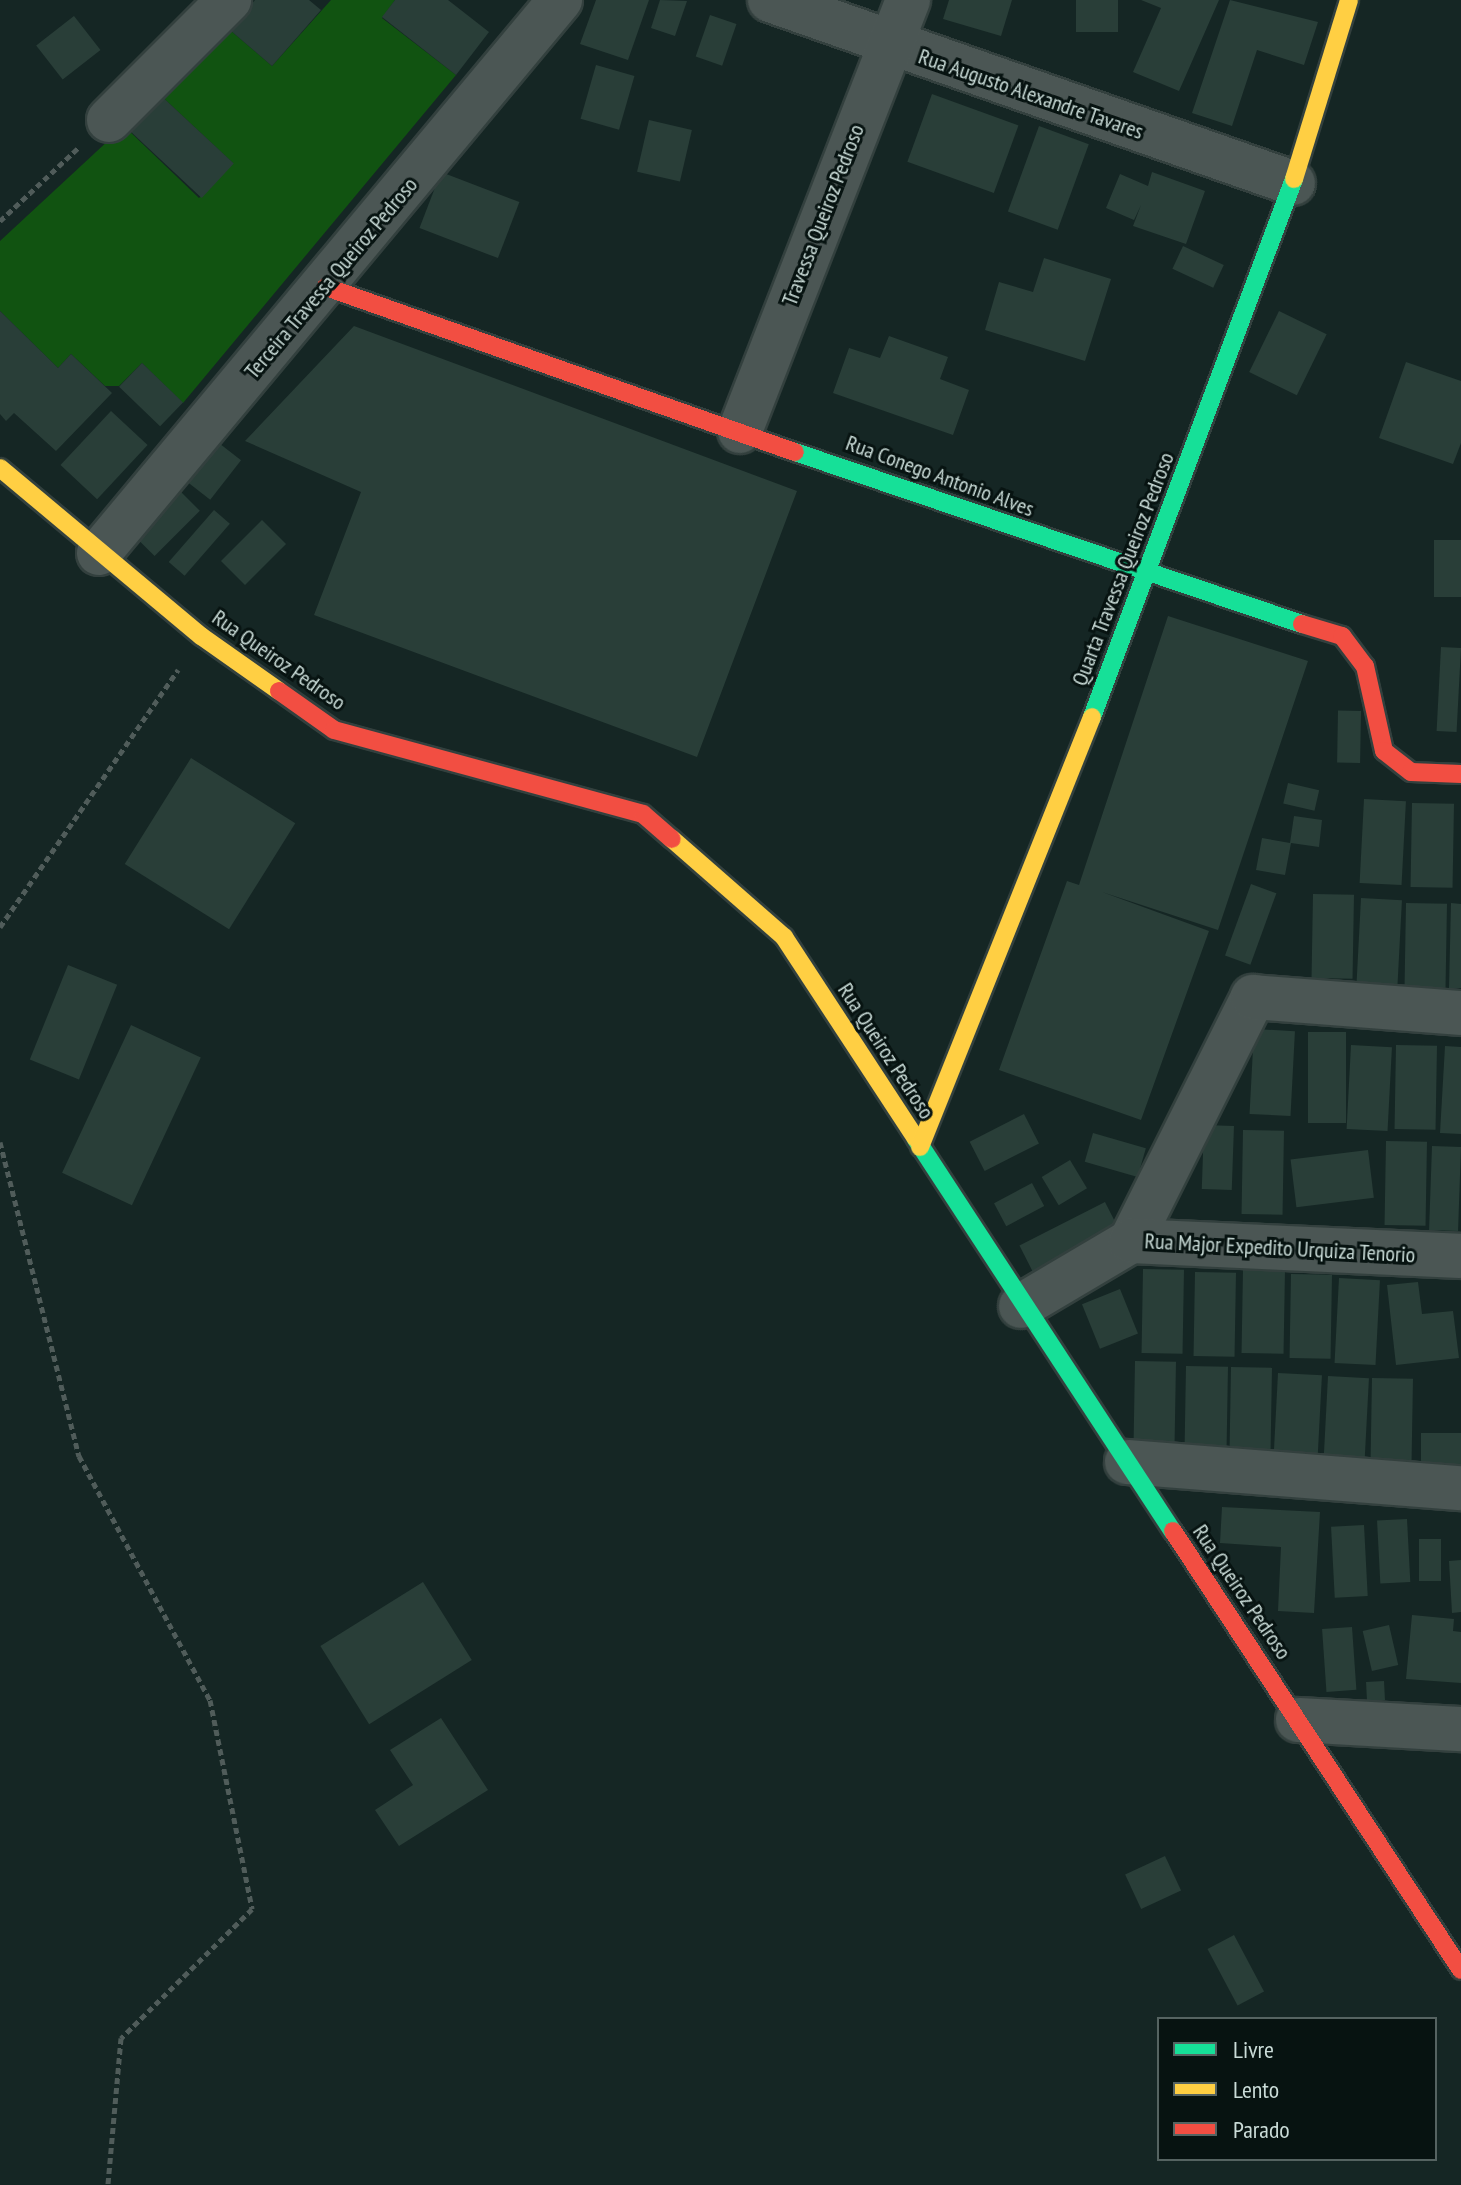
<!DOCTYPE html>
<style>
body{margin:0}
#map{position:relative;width:1461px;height:2185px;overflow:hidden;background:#152624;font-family:"PT Sans Narrow",sans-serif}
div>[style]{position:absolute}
.green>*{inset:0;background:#115311}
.building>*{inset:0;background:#293e38;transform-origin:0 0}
.path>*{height:5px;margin-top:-2.5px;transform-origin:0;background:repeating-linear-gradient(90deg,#505c5a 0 6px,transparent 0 10px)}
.roads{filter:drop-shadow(2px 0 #33403e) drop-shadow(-2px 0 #33403e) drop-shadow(0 2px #33403e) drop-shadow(0 -2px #33403e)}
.street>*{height:44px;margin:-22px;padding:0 22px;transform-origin:22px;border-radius:22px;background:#4b5654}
.fast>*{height:18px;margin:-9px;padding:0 9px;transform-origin:9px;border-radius:9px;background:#16e098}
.slow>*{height:18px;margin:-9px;padding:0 9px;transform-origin:9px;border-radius:9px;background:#ffcf43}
.jam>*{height:18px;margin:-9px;padding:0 9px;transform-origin:9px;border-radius:9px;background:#f24e42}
span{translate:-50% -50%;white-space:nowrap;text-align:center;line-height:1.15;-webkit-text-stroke:6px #071311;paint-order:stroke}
.street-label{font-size:22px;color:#cadcd8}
.legend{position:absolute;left:1157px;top:2017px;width:280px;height:144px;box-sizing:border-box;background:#071311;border:2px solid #556361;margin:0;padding:10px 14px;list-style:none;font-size:24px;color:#cadcd8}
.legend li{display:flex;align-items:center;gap:16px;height:40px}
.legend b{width:40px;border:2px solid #556361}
</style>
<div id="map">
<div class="green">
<i style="clip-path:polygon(331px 0,395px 0,382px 18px,456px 75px,183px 403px,142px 363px,119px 386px,105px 386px,71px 354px,58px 368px,0 311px,0 241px,124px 126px,199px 198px,233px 163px,157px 92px,230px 30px,272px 66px)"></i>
</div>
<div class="building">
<i style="clip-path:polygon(255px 0,309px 0,321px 10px,272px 66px,230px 30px)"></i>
<i style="clip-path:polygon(395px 0,448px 0,489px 32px,456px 75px,382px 17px)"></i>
<i style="clip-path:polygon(596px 0,649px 0,628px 60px,580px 44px)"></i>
<i style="clip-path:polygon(660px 0,687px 1px,675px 36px,651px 28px)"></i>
<i style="clip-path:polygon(949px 0,1012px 0,1001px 36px,943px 19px)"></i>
<i style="left:1076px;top:0;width:42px;height:32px"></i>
<i style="clip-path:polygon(1141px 0,1219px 0,1179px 91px,1133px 72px,1161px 8px)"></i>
<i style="clip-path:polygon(1230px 0,1318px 22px,1304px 65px,1257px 50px,1232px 126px,1192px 113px)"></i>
<i style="left:710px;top:15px;width:28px;height:44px;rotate:19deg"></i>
<i style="left:74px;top:16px;width:43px;height:48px;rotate:52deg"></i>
<i style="left:596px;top:65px;width:40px;height:56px;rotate:16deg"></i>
<i style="left:157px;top:92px;width:105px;height:47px;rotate:43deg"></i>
<i style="left:932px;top:94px;width:92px;height:72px;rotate:20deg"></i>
<i style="left:649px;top:120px;width:44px;height:53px;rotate:13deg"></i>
<i style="left:1039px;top:126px;width:53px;height:91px;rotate:20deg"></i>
<i style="left:441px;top:172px;width:84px;height:60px;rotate:21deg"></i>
<i style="clip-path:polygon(1152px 172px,1205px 191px,1186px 244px,1133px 226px,1141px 205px,1134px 220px,1106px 208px,1120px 174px,1148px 186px)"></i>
<i style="left:1183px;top:246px;width:45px;height:25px;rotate:25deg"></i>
<i style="clip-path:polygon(1044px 258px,1111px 279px,1085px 361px,985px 330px,999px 282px,1033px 292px)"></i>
<i style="clip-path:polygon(0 311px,58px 368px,71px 354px,112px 393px,56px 451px,14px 413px,6px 421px,0 414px)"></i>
<i style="left:1279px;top:311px;width:53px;height:68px;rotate:26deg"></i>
<i style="clip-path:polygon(354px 326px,797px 491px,697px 757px,314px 615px,361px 492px,245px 441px)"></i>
<i style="clip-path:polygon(889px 336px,948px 357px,940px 379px,969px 390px,953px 435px,833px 393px,849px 348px,880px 358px)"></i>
<i style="clip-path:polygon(1406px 362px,1461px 381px,1461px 443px,1453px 464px,1379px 438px)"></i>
<i style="left:142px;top:363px;width:57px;height:33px;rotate:44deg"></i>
<i style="left:111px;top:411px;width:50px;height:74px;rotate:43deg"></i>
<i style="left:215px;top:440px;width:33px;height:50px;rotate:38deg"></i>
<i style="left:180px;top:491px;width:28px;height:64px;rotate:45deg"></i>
<i style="left:214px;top:510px;width:21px;height:69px;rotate:41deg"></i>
<i style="left:262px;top:520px;width:34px;height:58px;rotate:45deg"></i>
<i style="left:1434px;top:540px;width:27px;height:57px"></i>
<i style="clip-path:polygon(1168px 616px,1308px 661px,1218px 930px,1102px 892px,1209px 931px,1141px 1120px,999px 1070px,1067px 881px,1079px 885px)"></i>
<i style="left:1441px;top:647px;width:20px;height:84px;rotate:3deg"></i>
<i style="left:1361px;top:711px;width:52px;height:23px;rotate:91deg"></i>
<i style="left:191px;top:758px;width:123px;height:125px;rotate:32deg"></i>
<i style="left:1288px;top:783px;width:32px;height:21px;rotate:13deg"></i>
<i style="left:1364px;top:799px;width:42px;height:84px;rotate:3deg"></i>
<i style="left:1412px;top:803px;width:42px;height:84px;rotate:1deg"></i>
<i style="clip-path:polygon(1294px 816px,1322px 820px,1319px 847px,1291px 843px,1285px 875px,1256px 870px,1262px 838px,1290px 843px)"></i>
<i style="left:1251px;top:884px;width:27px;height:76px;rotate:20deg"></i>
<i style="left:1313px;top:894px;width:41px;height:84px;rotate:1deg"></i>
<i style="left:1361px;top:898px;width:41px;height:85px;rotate:3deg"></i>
<i style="left:1406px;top:903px;width:41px;height:84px;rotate:1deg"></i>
<i style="clip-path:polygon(1451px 903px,1461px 904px,1461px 988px,1449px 988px)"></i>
<i style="left:68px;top:965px;width:53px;height:102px;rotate:22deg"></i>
<i style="left:131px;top:1025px;width:77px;height:163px;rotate:25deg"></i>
<i style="left:1254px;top:1029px;width:41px;height:85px;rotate:3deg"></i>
<i style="left:1308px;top:1032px;width:38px;height:91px"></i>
<i style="left:1351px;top:1045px;width:41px;height:84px;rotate:3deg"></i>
<i style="left:1396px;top:1045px;width:41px;height:84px;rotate:1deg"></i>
<i style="clip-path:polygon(1445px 1046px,1461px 1047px,1461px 1134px,1440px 1133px)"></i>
<i style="left:1024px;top:1114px;width:33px;height:61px;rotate:63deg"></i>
<i style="left:1204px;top:1125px;width:30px;height:64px;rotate:2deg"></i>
<i style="left:1243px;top:1130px;width:41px;height:84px;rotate:1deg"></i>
<i style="left:1093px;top:1133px;width:55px;height:30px;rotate:16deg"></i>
<i style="left:1386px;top:1141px;width:41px;height:84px;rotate:1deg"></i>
<i style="left:1432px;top:1146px;width:29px;height:84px;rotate:2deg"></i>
<i style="left:1368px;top:1150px;width:48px;height:78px;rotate:83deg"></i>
<i style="left:1070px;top:1160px;width:33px;height:33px;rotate:59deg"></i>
<i style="left:1032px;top:1183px;width:26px;height:43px;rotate:62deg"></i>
<i style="left:1105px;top:1202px;width:33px;height:96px;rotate:63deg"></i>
<i style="left:1143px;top:1269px;width:41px;height:84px;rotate:1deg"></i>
<i style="left:1243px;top:1269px;width:42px;height:84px;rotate:1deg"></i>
<i style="left:1195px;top:1272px;width:41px;height:84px;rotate:1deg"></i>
<i style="left:1291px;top:1274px;width:41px;height:84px;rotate:1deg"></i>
<i style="left:1339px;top:1278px;width:41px;height:85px;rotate:3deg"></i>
<i style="clip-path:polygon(1418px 1282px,1422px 1314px,1453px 1311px,1459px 1358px,1396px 1365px,1387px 1285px)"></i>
<i style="left:1120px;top:1289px;width:48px;height:41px;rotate:68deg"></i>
<i style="left:1135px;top:1361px;width:41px;height:84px;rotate:1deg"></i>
<i style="left:1186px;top:1366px;width:42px;height:84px;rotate:1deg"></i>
<i style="left:1231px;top:1367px;width:41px;height:84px;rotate:1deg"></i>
<i style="left:1278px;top:1373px;width:44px;height:81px;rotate:3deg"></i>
<i style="left:1328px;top:1376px;width:41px;height:85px;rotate:3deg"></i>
<i style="left:1372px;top:1378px;width:41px;height:83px;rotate:1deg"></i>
<i style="left:1421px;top:1433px;width:40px;height:34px"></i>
<i style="clip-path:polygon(1222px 1507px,1320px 1512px,1314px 1613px,1278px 1611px,1281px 1547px,1220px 1543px)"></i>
<i style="left:1407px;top:1519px;width:63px;height:30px;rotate:87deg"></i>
<i style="left:1364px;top:1525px;width:71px;height:33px;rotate:87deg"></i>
<i style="left:1419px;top:1539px;width:22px;height:42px"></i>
<i style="clip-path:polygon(1461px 1560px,1461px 1612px,1452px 1613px,1449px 1561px)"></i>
<i style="left:423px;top:1582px;width:92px;height:121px;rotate:58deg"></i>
<i style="clip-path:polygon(1412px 1615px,1454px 1619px,1453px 1631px,1461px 1632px,1461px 1683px,1406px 1679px)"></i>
<i style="left:1389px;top:1625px;width:41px;height:27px;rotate:77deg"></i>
<i style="left:1352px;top:1627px;width:63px;height:30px;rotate:86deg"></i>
<i style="left:1384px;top:1681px;width:19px;height:18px;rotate:87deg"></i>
<i style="clip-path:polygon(441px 1718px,488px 1790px,399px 1846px,375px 1810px,413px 1785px,390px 1750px)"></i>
<i style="left:1165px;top:1856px;width:38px;height:44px;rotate:65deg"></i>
<i style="left:1234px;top:1935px;width:64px;height:30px;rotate:62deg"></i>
</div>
<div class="path">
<i style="left:0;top:221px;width:108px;rotate:-43.1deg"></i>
<i style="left:0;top:927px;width:313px;rotate:-55.3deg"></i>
<i style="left:0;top:1142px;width:324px;rotate:75.9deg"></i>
<i style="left:79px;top:1456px;width:277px;rotate:61.8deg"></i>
<i style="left:210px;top:1700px;width:213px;rotate:78.6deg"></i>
<i style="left:252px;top:1909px;width:184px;rotate:135.4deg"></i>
<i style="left:121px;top:2038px;width:148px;rotate:95.1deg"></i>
</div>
<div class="roads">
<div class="street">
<i style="left:770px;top:0;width:554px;rotate:19.29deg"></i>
<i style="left:109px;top:120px;width:170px;rotate:-45deg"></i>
<i style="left:740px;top:431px;width:463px;rotate:-68.7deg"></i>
<i style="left:99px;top:553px;width:720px;rotate:-50.18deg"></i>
<i style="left:1131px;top:1241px;width:273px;rotate:-63.4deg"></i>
<i style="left:1253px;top:997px;width:209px;rotate:4.4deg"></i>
<i style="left:1021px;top:1306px;width:128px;rotate:-30.6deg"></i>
<i style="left:1131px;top:1241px;width:330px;rotate:2.6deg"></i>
<i style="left:1127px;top:1462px;width:335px;rotate:4.5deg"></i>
<i style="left:1298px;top:1720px;width:163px;rotate:3.2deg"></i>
</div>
<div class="fast">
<i style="left:795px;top:452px;width:535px;rotate:18.74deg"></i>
<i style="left:1092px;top:717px;width:575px;rotate:-69.42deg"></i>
<i style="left:916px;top:1139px;width:469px;rotate:56.8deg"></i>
</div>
<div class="slow">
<i style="left:1294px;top:179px;width:187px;rotate:-72.9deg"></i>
<i style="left:0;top:468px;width:262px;rotate:39.9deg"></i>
<i style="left:201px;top:636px;width:95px;rotate:35.2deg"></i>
<i style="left:672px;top:839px;width:149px;rotate:41.2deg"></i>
<i style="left:784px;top:937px;width:241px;rotate:56.8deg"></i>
<i style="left:920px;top:1147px;width:463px;rotate:-68.2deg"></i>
</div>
<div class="jam">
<i style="left:326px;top:287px;width:497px;rotate:19.4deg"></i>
<i style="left:1302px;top:624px;width:42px;rotate:16.7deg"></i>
<i style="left:1342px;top:636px;width:38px;rotate:53deg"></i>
<i style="left:1365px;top:666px;width:87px;rotate:77.4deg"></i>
<i style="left:1384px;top:751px;width:34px;rotate:38deg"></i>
<i style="left:1411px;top:772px;width:50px;rotate:2.3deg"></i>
<i style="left:279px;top:691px;width:67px;rotate:35.3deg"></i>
<i style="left:334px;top:730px;width:320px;rotate:15.2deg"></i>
<i style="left:643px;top:814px;width:38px;rotate:41deg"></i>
<i style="left:1173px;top:1531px;width:525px;rotate:56.73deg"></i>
</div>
</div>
<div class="street-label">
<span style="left:1031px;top:94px;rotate:19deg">Rua Augusto Alexandre Tavares</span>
<span style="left:823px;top:215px;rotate:-69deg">Travessa Queiroz Pedroso</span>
<span style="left:331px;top:278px;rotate:-50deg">Terceira Travessa Queiroz Pedroso</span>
<span style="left:940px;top:476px;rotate:20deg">Rua Conego Antonio Alves</span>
<span style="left:1123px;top:569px;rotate:-69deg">Quarta Travessa Queiroz Pedroso</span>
<span style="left:279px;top:660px;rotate:35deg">Rua Queiroz Pedroso</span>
<span style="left:886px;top:1051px;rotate:57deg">Rua Queiroz Pedroso</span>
<span style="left:1280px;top:1248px;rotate:3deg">Rua Major Expedito Urquiza Tenorio</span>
<span style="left:1242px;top:1592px;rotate:56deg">Rua Queiroz Pedroso</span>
</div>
<ul class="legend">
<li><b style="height:10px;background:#16e098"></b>Livre</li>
<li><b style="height:10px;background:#ffcf43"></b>Lento</li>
<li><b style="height:10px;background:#f24e42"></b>Parado</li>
</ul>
</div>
